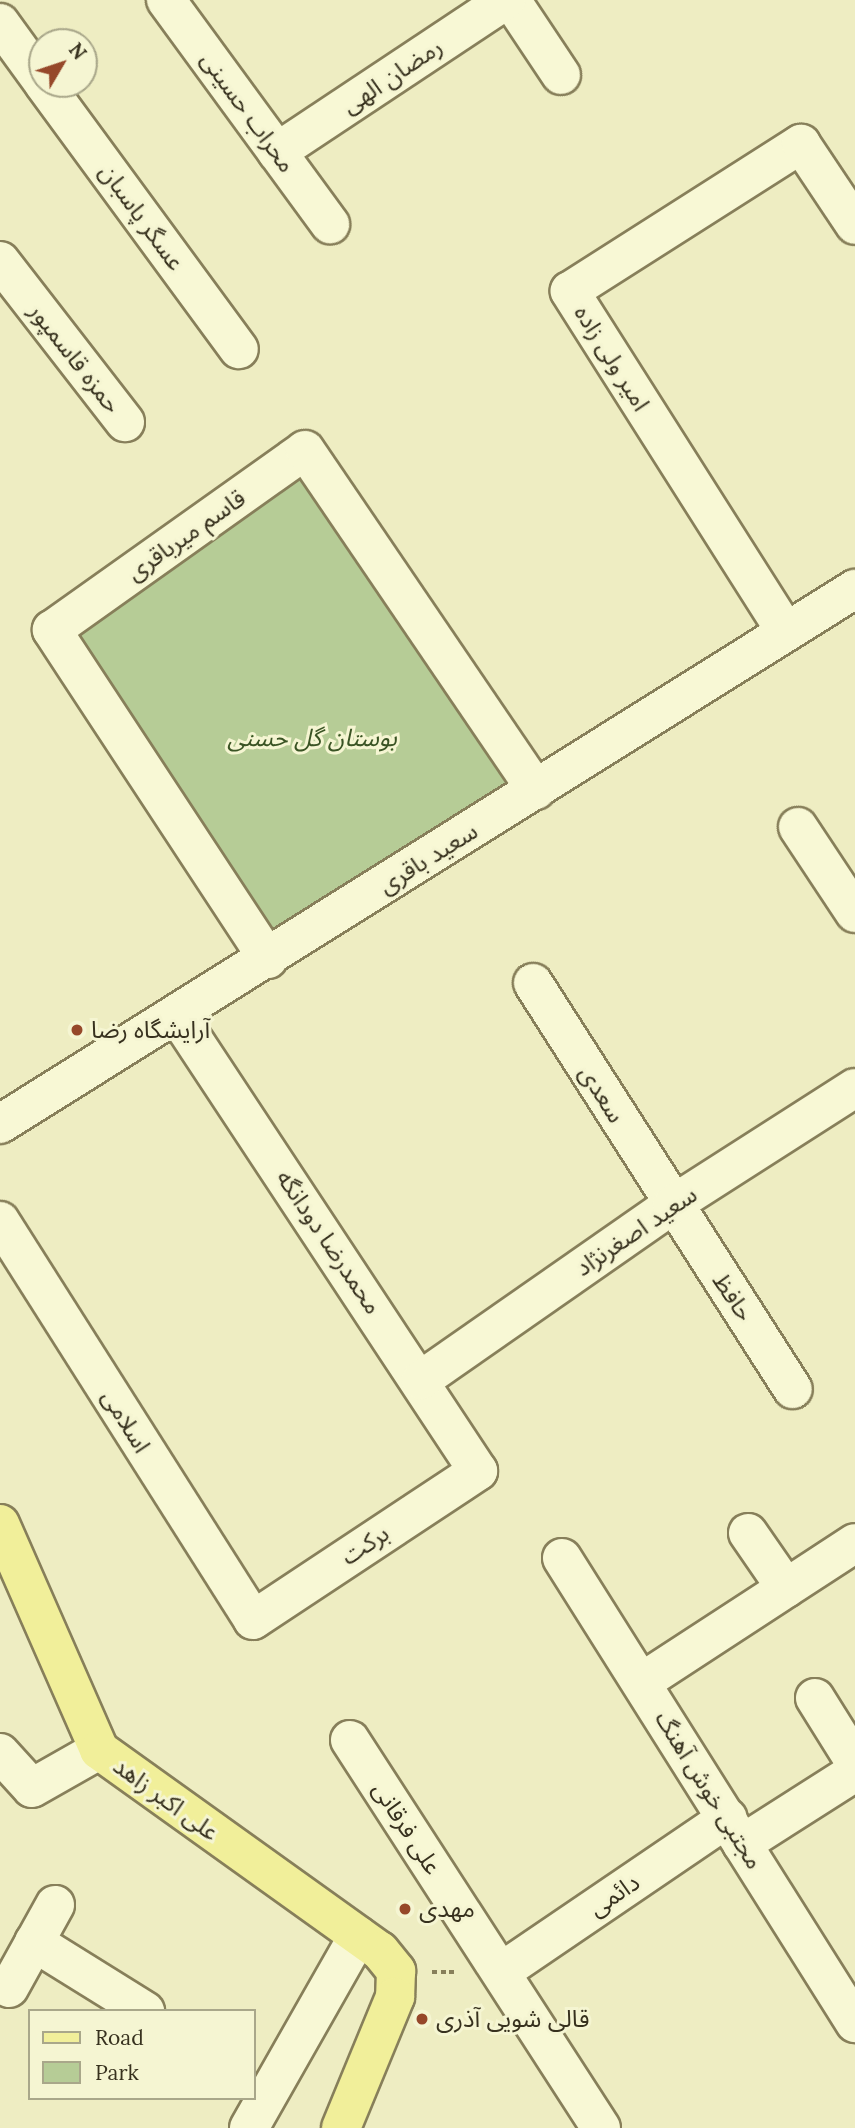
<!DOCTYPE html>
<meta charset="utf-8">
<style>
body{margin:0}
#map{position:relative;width:855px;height:2128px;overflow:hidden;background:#eeedc2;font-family:Lora,"Noto Sans Arabic",serif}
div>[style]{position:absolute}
.green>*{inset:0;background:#b6cc96;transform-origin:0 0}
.path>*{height:4.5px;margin-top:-2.25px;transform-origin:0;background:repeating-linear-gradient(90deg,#877f5a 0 5px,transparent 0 8.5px)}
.roads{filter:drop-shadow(2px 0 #877f5a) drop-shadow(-2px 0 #877f5a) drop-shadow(0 2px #877f5a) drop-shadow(0 -2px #877f5a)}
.minor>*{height:38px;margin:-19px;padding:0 19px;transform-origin:19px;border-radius:19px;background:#f8f8d5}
.major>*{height:38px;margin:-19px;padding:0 19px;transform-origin:19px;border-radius:19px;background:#f1ef9a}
.dots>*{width:19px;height:19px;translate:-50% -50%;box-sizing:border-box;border:4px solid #f5f5d2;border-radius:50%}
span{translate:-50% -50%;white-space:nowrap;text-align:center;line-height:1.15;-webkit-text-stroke:6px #f5f5d2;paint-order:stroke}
.street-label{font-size:24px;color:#37311e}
.park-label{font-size:24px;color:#3a5424;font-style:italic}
.poi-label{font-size:24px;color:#37311e}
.left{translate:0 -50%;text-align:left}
.legend{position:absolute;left:28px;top:2009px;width:228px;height:91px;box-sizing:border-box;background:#f5f5d2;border:2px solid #a9a78a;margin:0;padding:9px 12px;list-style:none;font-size:21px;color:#37311e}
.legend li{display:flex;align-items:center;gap:14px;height:35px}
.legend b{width:35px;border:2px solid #a9a78a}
.north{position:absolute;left:28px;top:28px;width:70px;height:70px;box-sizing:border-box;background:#f5f5d2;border:2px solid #a9a78a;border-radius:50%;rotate:51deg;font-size:19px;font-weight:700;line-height:28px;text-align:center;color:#37311e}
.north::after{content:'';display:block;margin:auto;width:24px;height:32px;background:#96482a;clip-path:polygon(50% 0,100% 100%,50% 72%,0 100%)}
</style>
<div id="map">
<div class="green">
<i style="left:306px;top:465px;width:388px;height:293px;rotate:56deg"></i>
</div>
<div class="path">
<i style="left:432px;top:1972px;width:26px"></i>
</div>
<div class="roads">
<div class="minor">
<i style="left:166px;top:0;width:278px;rotate:53.8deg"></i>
<i style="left:511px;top:0;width:90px;rotate:56.3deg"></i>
<i style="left:0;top:23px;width:72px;rotate:54.1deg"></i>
<i style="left:44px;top:84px;width:329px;rotate:53.7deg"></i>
<i style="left:277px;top:152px;width:275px;rotate:-33.6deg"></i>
<i style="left:0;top:261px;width:204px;rotate:52.2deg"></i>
<i style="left:786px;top:632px;width:404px;rotate:-122.4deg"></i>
<i style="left:570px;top:291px;width:274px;rotate:-32.5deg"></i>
<i style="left:801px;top:144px;width:97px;rotate:56.3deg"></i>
<i style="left:798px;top:827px;width:103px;rotate:56.5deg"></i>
<i style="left:268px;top:959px;width:394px;rotate:-123.3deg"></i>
<i style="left:52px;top:630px;width:310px;rotate:-35.4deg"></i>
<i style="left:305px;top:450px;width:411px;rotate:55.8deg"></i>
<i style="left:533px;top:983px;width:482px;rotate:57.4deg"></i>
<i style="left:0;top:1124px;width:1009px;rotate:-32.04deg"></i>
<i style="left:0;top:1221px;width:472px;rotate:57.6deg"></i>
<i style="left:253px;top:1620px;width:270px;rotate:-33.5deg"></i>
<i style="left:478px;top:1471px;width:546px;rotate:-123.43deg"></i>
<i style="left:421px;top:1380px;width:306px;rotate:-34.9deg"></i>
<i style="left:672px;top:1205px;width:217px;rotate:-32.6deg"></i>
<i style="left:748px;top:1533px;width:67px;rotate:55.4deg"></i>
<i style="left:562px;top:1558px;width:550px;rotate:57.78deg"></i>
<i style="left:642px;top:1682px;width:254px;rotate:-33.1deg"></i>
<i style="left:815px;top:1698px;width:75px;rotate:58deg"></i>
<i style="left:350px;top:1740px;width:462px;rotate:57.1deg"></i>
<i style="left:0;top:1753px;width:47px;rotate:47.6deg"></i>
<i style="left:32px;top:1788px;width:77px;rotate:-29.6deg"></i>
<i style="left:742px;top:1844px;width:134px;rotate:-32.5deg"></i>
<i style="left:34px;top:1942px;width:131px;rotate:31.9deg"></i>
<i style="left:501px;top:1972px;width:274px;rotate:-34.2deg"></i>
<i style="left:9px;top:1988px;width:95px;rotate:-61deg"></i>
<i style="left:249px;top:2128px;width:221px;rotate:-60.4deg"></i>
</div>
<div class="major">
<i style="left:0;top:1524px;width:247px;rotate:66.3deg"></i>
<i style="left:99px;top:1750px;width:345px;rotate:35.6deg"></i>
<i style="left:380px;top:1951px;width:26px;rotate:51deg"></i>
<i style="left:396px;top:1971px;width:26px;rotate:92deg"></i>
<i style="left:395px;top:1997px;width:142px;rotate:112.4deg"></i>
</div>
</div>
<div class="dots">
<i style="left:77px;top:1030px;background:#96482a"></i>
<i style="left:405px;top:1909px;background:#96482a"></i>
<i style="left:422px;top:2019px;background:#96482a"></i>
</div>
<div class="street-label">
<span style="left:392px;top:76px;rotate:-34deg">رمضان الهی</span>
<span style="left:248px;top:112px;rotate:54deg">محراب حسینی</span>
<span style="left:142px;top:217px;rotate:54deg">عسگر پاسبان</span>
<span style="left:75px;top:358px;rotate:52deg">حمزه قاسمپور</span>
<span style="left:612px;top:358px;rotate:58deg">امیر ولی زاده</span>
<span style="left:186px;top:535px;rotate:-35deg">قاسم میرباقری</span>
<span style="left:428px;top:858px;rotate:-32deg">سعید باقری</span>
<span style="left:602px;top:1094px;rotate:58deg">سعدی</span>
<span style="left:636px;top:1231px;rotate:-34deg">سعید اصغرنژاد</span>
<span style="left:329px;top:1242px;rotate:56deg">محمدرضا دودانگه</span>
<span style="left:733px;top:1297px;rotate:56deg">حافظ</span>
<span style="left:126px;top:1421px;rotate:58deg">اسلامی</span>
<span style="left:365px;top:1545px;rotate:-34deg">برکت</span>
<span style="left:709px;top:1790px;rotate:58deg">مجتبی خوش آهنگ</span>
<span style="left:166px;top:1799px;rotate:36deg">علی اکبر زاهد</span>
<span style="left:407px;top:1828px;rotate:57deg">علی فرقانی</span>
<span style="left:614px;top:1895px;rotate:-34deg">دائمی</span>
</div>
<div class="park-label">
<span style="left:312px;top:738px">بوستان گل حسنی</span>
</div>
<div class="poi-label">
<span class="left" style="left:91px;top:1030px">آرایشگاه رضا</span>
<span class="left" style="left:419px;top:1909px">مهدی</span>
<span class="left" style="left:436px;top:2019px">قالی شویی آذری</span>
</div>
<ul class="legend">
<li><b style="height:9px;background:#f1ef9a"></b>Road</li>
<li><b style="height:19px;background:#b6cc96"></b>Park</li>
</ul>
<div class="north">N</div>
</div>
